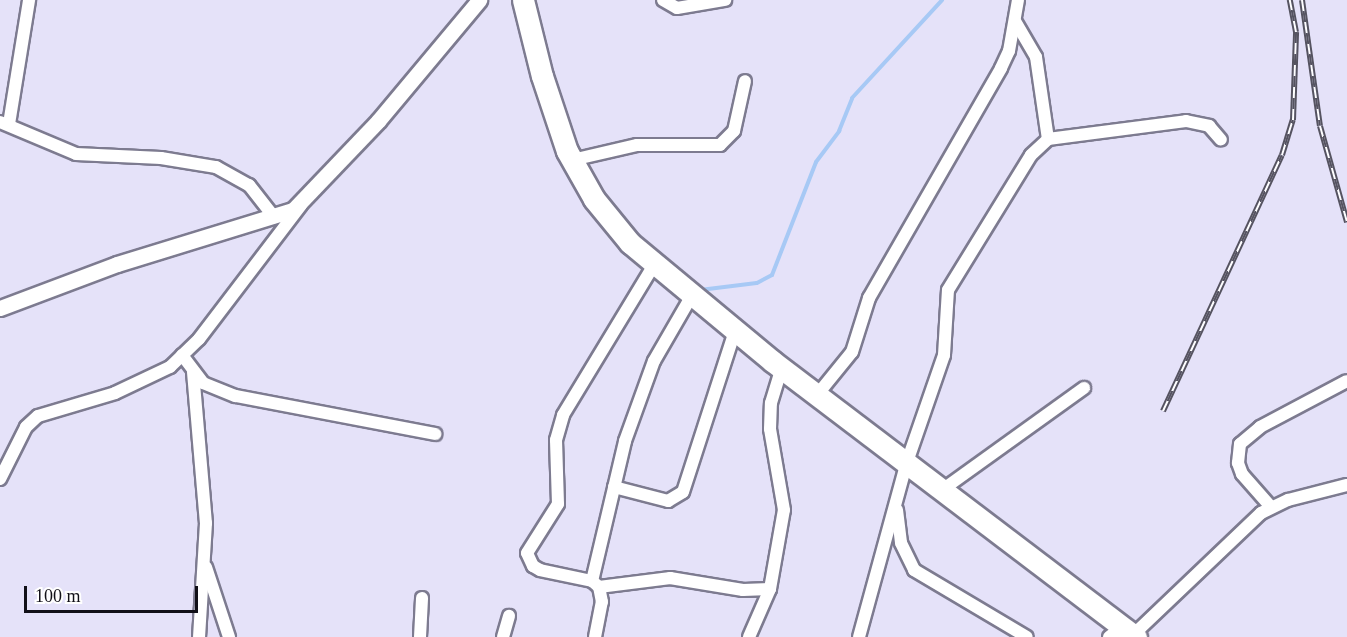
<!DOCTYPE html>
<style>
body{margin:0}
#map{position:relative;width:1347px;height:637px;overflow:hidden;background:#e5e2f9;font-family:"Times New Roman",serif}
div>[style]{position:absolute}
.stream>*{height:4px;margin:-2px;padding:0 2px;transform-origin:2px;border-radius:2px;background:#a7c9f5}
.roads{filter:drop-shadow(2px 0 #7d7b90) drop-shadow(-2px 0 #7d7b90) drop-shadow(0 2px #7d7b90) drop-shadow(0 -2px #7d7b90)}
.minor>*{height:12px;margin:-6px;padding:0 6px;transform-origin:6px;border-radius:6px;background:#fff}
.tertiary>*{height:15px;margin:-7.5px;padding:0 7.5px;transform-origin:7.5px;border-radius:7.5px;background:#fff}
.trunk>*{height:21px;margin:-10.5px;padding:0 10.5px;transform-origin:10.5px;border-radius:10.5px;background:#fff}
.rail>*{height:6px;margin-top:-3px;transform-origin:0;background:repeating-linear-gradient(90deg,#fff 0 11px,#555360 0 22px);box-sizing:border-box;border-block:2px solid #555360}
span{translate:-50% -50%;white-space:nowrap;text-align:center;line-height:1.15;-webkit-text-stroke:4.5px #fff;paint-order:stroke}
.scale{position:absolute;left:24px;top:586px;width:174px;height:27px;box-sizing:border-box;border:3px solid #111018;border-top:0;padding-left:8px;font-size:18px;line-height:21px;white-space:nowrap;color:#111018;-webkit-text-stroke:4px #fff;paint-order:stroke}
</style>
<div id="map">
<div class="stream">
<i style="left:700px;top:290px;width:57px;rotate:-7deg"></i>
<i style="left:757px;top:283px;width:17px;rotate:-28deg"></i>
<i style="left:772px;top:275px;width:121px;rotate:-68.7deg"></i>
<i style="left:816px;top:162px;width:39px;rotate:-53deg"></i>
<i style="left:839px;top:131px;width:35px;rotate:-68deg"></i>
<i style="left:852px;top:98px;width:133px;rotate:-47.4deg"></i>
</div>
<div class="roads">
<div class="minor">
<i style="left:663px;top:0;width:16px;rotate:30deg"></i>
<i style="left:677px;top:8px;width:49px;rotate:-9.5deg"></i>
<i style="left:1015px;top:21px;width:42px;rotate:59.7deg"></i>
<i style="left:1036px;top:57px;width:83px;rotate:81.7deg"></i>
<i style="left:0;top:122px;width:82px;rotate:22.8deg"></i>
<i style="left:76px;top:154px;width:85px;rotate:2.7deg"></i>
<i style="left:161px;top:158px;width:56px;rotate:9.3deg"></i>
<i style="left:216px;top:167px;width:38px;rotate:29deg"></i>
<i style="left:249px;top:185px;width:41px;rotate:52deg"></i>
<i style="left:9px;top:124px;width:126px;rotate:-80.8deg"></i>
<i style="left:572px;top:160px;width:67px;rotate:-13deg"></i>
<i style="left:637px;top:145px;width:83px"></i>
<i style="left:720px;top:145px;width:20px;rotate:-45deg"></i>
<i style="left:734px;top:131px;width:51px;rotate:-77.6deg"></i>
<i style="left:182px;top:355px;width:35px;rotate:53deg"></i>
<i style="left:203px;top:383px;width:35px;rotate:22deg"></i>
<i style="left:236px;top:396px;width:203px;rotate:10.8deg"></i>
<i style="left:193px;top:372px;width:152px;rotate:85.1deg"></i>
<i style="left:206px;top:523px;width:114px;rotate:93.5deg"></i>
<i style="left:817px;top:395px;width:55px;rotate:-50.9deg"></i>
<i style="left:852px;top:352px;width:57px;rotate:-72.5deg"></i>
<i style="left:869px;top:298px;width:265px;rotate:-60.1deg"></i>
<i style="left:1001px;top:68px;width:19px;rotate:-65deg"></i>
<i style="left:1009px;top:51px;width:52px;rotate:-80deg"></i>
<i style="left:0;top:479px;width:58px;rotate:-63.4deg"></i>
<i style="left:26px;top:427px;width:16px;rotate:-43deg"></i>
<i style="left:38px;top:416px;width:80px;rotate:-16.6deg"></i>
<i style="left:115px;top:393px;width:61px;rotate:-25.3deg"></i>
<i style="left:170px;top:367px;width:40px;rotate:-44deg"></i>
<i style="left:199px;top:339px;width:168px;rotate:-52.7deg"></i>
<i style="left:614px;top:487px;width:56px;rotate:14.5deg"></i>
<i style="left:668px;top:501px;width:17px;rotate:-31deg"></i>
<i style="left:683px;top:492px;width:169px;rotate:-72.1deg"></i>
<i style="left:942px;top:490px;width:175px;rotate:-35.7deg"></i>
<i style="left:1271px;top:507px;width:44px;rotate:-131.3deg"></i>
<i style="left:1242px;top:474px;width:12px;rotate:-110deg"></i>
<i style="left:1238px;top:463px;width:19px;rotate:-84deg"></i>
<i style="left:1240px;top:444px;width:26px;rotate:-40deg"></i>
<i style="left:1260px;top:427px;width:98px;rotate:-27.9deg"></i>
<i style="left:897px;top:510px;width:33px;rotate:83deg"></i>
<i style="left:901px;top:543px;width:30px;rotate:64deg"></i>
<i style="left:914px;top:570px;width:131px;rotate:30.7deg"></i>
<i style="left:206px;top:567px;width:74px;rotate:71.8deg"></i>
<i style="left:592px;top:581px;width:144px;rotate:-76.7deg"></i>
<i style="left:625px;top:441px;width:85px;rotate:-70.1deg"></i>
<i style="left:654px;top:361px;width:74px;rotate:-60deg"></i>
<i style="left:599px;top:587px;width:72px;rotate:-7.2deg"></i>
<i style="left:670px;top:578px;width:74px;rotate:9.3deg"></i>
<i style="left:743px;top:590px;width:27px;rotate:-2deg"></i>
<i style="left:1133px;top:635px;width:177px;rotate:-43.6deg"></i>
<i style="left:1261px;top:513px;width:30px;rotate:-26deg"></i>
<i style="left:1288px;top:500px;width:61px;rotate:-14.3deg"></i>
<i style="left:420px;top:637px;width:39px;rotate:-87deg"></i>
<i style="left:503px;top:637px;width:22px;rotate:-74deg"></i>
<i style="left:595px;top:637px;width:36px;rotate:-79deg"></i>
<i style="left:602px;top:602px;width:15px;rotate:-101deg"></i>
<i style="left:599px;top:587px;width:9px;rotate:-139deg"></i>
<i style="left:592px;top:581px;width:53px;rotate:-168.1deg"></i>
<i style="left:540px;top:570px;width:8px;rotate:-150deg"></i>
<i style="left:533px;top:566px;width:14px;rotate:-115deg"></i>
<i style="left:527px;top:553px;width:58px;rotate:-57.7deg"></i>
<i style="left:558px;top:504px;width:64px;rotate:-91.8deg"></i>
<i style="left:556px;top:440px;width:26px;rotate:-74deg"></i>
<i style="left:563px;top:415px;width:175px;rotate:-58.8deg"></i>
<i style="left:749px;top:637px;width:52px;rotate:-66.4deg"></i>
<i style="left:770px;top:589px;width:80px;rotate:-80deg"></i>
<i style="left:784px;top:510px;width:82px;rotate:-99.8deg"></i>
<i style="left:770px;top:429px;width:26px;rotate:-88deg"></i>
<i style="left:771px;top:403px;width:37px;rotate:-73deg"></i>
<i style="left:859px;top:637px;width:181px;rotate:-74.7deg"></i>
<i style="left:907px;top:462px;width:113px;rotate:-70.9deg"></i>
<i style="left:944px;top:355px;width:65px;rotate:-86.5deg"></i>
<i style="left:948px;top:290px;width:158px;rotate:-58.4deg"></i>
<i style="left:1031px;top:155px;width:23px;rotate:-43deg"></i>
<i style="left:1048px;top:139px;width:139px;rotate:-7.4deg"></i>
<i style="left:1186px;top:121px;width:24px;rotate:12deg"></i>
<i style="left:1209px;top:126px;width:18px;rotate:49deg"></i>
<i style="left:1109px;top:637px;width:16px;rotate:-38deg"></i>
</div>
<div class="tertiary">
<i style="left:0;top:308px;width:125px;rotate:-20.6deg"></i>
<i style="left:117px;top:264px;width:184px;rotate:-17.1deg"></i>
<i style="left:293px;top:210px;width:123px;rotate:-46.3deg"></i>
<i style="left:378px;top:121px;width:158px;rotate:-50.1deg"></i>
</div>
<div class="trunk">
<i style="left:523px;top:0;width:78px;rotate:76deg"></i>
<i style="left:542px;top:76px;width:79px;rotate:71.6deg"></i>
<i style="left:567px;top:151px;width:55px;rotate:60.6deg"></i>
<i style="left:594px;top:199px;width:57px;rotate:50.7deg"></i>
<i style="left:630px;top:243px;width:185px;rotate:39.7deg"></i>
<i style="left:772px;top:361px;width:457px;rotate:37.2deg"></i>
</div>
</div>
<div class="rail">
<i style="left:1302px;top:0;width:127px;rotate:81.9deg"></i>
<i style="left:1320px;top:126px;width:100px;rotate:74.3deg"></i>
<i style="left:1163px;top:411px;width:282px;rotate:-65.1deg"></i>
<i style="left:1282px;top:155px;width:37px;rotate:-73deg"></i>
<i style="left:1293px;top:120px;width:88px;rotate:-88deg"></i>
<i style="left:1296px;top:32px;width:33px;rotate:-101deg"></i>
</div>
<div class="scale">100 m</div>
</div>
